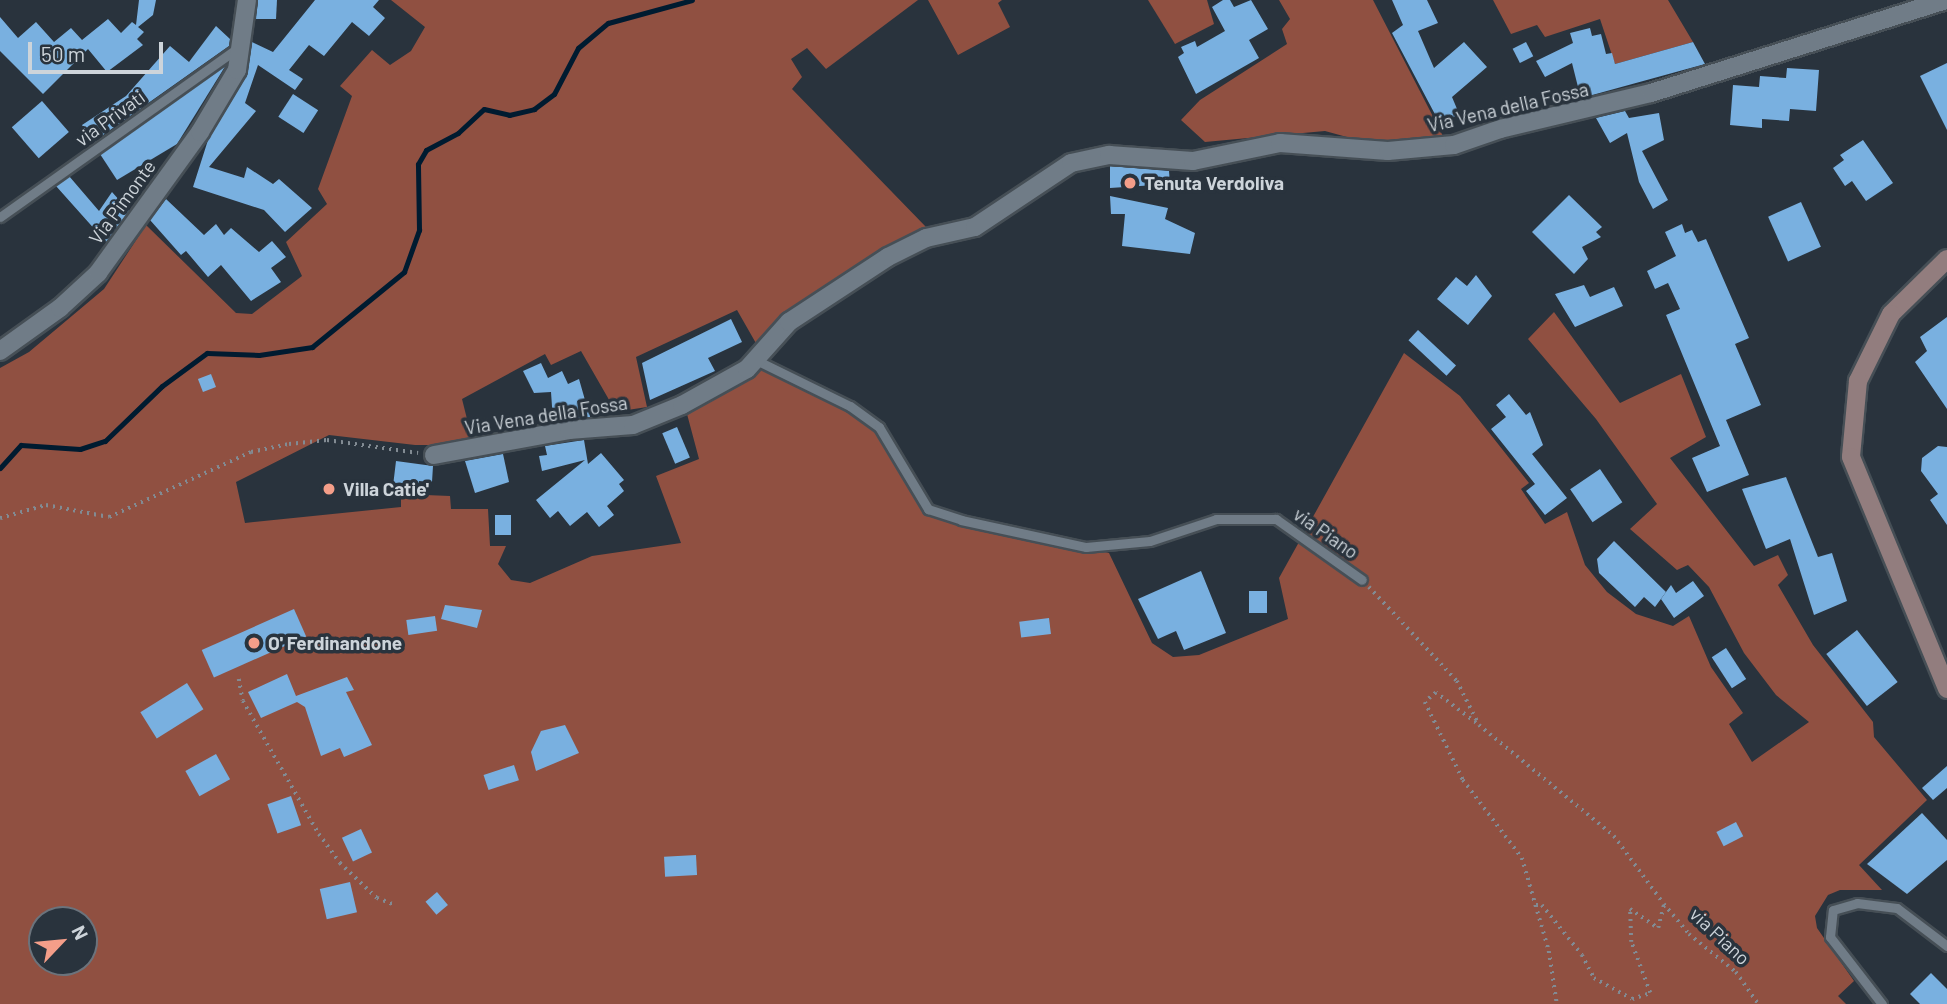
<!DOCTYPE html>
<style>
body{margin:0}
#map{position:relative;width:1947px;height:1004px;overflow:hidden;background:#29333d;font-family:Barlow,sans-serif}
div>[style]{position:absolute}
.forest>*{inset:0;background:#905041}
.stream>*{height:5px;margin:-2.5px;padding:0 2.5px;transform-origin:2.5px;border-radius:2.5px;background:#001b30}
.building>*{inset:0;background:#79b0e0;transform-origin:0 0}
.path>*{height:3.5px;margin-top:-1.75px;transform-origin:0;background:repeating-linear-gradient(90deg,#828b93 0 2px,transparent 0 7px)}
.roads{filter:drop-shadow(2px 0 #464f56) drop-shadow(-2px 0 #464f56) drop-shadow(0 2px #464f56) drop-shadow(0 -2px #464f56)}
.service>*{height:9px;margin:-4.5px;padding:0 4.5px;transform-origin:4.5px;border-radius:4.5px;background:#707c87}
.minor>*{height:18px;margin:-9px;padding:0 9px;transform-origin:9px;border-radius:9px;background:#707c87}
.secondary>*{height:18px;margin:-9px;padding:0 9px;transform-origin:9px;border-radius:9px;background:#927d7e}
.dots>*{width:19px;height:19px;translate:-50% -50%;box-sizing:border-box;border:4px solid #29333d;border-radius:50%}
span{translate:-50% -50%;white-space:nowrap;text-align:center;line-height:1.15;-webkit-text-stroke:7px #29333d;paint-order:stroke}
.street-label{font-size:19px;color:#cdd4da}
.poi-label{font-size:19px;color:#cdd4da;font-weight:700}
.left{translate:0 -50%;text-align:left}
.north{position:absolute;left:28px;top:906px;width:70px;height:70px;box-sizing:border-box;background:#29333d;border:2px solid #6b737c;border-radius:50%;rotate:64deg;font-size:19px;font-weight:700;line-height:28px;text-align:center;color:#cdd4da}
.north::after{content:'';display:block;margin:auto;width:24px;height:32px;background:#f49e89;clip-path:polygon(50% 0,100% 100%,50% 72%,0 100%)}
.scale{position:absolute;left:28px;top:42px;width:135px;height:32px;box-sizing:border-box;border:4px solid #cdd4da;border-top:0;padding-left:9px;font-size:21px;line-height:24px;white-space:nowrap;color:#cdd4da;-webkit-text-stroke:5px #29333d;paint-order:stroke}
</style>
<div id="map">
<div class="forest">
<i style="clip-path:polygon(evenodd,391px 0,918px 0,826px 69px,807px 48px,791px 59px,802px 77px,792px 89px,926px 227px,807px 303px,757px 345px,737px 310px,636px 357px,647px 407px,621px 411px,612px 405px,581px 351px,551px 365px,545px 354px,462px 399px,472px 439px,450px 445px,415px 445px,329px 435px,236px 482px,245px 523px,401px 507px,401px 494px,450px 496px,451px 509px,488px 509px,490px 546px,506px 546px,498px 564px,511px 580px,530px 583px,592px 556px,681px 543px,656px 476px,699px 459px,687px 414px,732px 389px,756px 360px,858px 408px,894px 451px,910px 489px,928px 509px,1109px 553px,1152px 643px,1173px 657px,1199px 655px,1288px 619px,1279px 578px,1404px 353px,1460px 396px,1529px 483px,1521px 489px,1545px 524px,1567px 512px,1585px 565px,1607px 592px,1636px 614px,1673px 626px,1689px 616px,1711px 667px,1743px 713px,1729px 724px,1752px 762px,1809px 722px,1776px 695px,1744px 653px,1709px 587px,1688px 565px,1677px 570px,1630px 529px,1657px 504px,1596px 419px,1528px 339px,1554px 312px,1620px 403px,1681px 374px,1706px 437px,1670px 458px,1754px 566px,1778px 555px,1788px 575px,1778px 585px,1813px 645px,1873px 722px,1874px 737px,1927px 800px,1859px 865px,1882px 890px,1840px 890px,1828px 895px,1815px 916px,1817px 928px,1854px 981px,1838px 996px,1846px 1004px,0 1004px,0 368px,29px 352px,104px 289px,146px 225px,236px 313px,252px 314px,302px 276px,286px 242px,327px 204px,318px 189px,352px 96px,340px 86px,372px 50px,390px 65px,411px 51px,425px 27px,391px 0,42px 920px,84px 920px,84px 962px,42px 962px,42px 920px)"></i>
<i style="clip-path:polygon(928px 0,1002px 0,998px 3px,1010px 27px,958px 55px)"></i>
<i style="clip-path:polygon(1148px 0,1207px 0,1214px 24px,1175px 44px)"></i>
<i style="clip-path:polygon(1279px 0,1373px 0,1443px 136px,1423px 143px,1365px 142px,1325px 131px,1205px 142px,1181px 120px,1200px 100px,1287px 44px,1282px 29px,1290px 19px)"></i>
<i style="clip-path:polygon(1493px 0,1668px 0,1693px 42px,1615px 64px,1600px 19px,1545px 37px,1537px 25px,1511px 34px)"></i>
</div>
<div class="stream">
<i style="left:0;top:468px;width:31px;rotate:-48deg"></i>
<i style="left:21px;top:445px;width:59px;rotate:3.9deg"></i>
<i style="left:80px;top:449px;width:26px;rotate:-18deg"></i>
<i style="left:105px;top:441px;width:79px;rotate:-44deg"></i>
<i style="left:162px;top:386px;width:56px;rotate:-36.3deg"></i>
<i style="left:207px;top:353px;width:52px;rotate:2.2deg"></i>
<i style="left:259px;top:355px;width:54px;rotate:-8.6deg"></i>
<i style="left:312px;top:347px;width:119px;rotate:-39.2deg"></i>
<i style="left:404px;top:272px;width:45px;rotate:-70.3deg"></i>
<i style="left:419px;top:230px;width:66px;rotate:-90.9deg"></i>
<i style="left:418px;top:164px;width:16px;rotate:-60deg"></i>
<i style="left:426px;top:150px;width:36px;rotate:-28deg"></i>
<i style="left:458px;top:133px;width:35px;rotate:-43deg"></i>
<i style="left:484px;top:109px;width:26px;rotate:13deg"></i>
<i style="left:509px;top:115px;width:26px;rotate:-13deg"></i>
<i style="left:534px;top:109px;width:25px;rotate:-37deg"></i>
<i style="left:554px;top:94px;width:52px;rotate:-62.4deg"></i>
<i style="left:578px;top:48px;width:39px;rotate:-40deg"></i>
<i style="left:608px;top:23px;width:87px;rotate:-15.3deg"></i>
</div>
<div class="building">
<i style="clip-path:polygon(139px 0,156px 0,153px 15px,138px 27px,144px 32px,137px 39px,143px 45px,107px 72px,88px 49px,43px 94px,0 51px,0 17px,18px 38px,36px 22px,54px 42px,71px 28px,82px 40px,108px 19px,121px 33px,132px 22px,136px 25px)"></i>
<i style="clip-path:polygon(258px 0,277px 0,276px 19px,256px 19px)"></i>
<i style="clip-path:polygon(315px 0,379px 0,373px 7px,385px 18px,369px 36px,352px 22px,324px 56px,309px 45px,289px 70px,303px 79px,295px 90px,258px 65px,245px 103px,256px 111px,209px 167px,244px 178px,247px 167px,273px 184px,279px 179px,312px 208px,285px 232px,264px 210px,193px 187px,208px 140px,247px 75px,252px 42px,273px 52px)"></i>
<i style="clip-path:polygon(1223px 0,1230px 0,1234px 7px,1251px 0,1268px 29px,1249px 40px,1259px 58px,1196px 94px,1178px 57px,1184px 53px,1181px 47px,1195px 41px,1197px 47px,1225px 31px,1212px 7px)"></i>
<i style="clip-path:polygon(1392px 0,1427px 0,1438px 23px,1418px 31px,1434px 68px,1464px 42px,1487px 67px,1452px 97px,1460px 116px,1438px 120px,1392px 33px,1403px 25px)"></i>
<i style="clip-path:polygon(216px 26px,230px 39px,229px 46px,93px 142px,82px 125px,126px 96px,170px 46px,189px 62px)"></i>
<i style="clip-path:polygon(1590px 28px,1592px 36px,1601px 34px,1606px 54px,1612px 53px,1615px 64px,1693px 42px,1705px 64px,1585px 97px,1580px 95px,1572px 63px,1545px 77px,1536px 61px,1573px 43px,1570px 33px)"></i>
<i style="left:1526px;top:42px;width:16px;height:15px;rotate:63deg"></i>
<i style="clip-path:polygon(1947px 63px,1947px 130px,1920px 76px)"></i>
<i style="clip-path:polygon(226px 65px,177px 144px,117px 180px,100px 154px)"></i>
<i style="clip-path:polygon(1787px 68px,1819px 70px,1816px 111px,1790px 109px,1789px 121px,1762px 119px,1762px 128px,1730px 125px,1733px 85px,1759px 87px,1760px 76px,1786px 78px)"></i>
<i style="left:293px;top:94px;width:30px;height:27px;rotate:33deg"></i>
<i style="left:42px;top:101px;width:41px;height:40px;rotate:49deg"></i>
<i style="clip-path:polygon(1625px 111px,1629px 118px,1659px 113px,1664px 140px,1642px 151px,1668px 200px,1653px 209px,1639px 182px,1627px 133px,1610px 143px,1596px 118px)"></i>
<i style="clip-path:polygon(1863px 140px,1893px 183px,1866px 201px,1852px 181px,1845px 186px,1833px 168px,1844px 160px,1840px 155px)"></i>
<i style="clip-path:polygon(1110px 166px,1169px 171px,1170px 184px,1110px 188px)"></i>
<i style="clip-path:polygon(69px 176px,99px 211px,112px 192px,129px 211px,106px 242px,56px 186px)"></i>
<i style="clip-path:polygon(1569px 195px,1602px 227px,1596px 232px,1601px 237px,1582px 247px,1588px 259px,1574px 274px,1532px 232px)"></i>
<i style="clip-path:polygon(1110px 196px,1168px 208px,1165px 219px,1195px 233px,1190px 254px,1122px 246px,1125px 214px,1111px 214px)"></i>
<i style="clip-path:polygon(166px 199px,204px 235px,216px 224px,224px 235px,231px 228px,259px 252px,272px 241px,286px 257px,271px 268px,281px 282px,251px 301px,221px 265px,208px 277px,186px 251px,181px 255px,150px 220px)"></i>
<i style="left:1801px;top:202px;width:49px;height:36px;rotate:66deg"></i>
<i style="clip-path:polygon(1682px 224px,1685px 233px,1692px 230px,1698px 242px,1706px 239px,1749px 338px,1735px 344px,1761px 405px,1726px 420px,1749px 475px,1707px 492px,1692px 458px,1720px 446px,1666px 315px,1680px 309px,1668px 283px,1655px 289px,1647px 271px,1676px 256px,1665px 232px)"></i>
<i style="clip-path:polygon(1476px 275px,1492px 296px,1468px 325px,1437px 299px,1456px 277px,1467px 286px)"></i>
<i style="clip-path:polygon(1584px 285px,1590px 297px,1614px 287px,1623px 306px,1575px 327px,1555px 294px)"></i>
<i style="clip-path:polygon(1947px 317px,1947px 409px,1915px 362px,1927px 351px,1920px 337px)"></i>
<i style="clip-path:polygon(731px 319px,742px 342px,708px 358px,715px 371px,650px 400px,642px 363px)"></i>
<i style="left:1418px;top:330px;width:52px;height:14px;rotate:43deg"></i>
<i style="clip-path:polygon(541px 363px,548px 378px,562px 371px,568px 384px,579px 379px,585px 400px,589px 399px,590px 417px,553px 421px,551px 392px,534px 393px,523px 371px)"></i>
<i style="left:211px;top:374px;width:14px;height:14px;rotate:69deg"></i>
<i style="clip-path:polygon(1509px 394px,1526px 415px,1530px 412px,1543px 445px,1532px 454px,1567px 498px,1545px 515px,1526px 491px,1535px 484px,1491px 429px,1506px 417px,1496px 405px)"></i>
<i style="left:677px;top:427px;width:33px;height:16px;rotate:67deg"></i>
<i style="clip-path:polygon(584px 440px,588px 464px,601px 453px,624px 480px,619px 484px,624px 491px,607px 506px,614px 515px,599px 527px,587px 512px,570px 526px,558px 511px,550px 518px,536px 500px,585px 460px,542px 471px,539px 456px,547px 455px,545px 446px)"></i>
<i style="clip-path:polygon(1938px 446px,1947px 447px,1947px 525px,1930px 500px,1938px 494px,1921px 471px,1922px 458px)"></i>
<i style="clip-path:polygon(503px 454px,509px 482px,475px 493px,465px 461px)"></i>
<i style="clip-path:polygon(396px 461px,433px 466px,432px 482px,419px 481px,418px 489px,393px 486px)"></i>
<i style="left:1600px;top:469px;width:40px;height:36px;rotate:56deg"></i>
<i style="clip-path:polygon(1786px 477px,1818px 557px,1832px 553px,1847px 601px,1814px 615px,1790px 539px,1766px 549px,1742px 489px)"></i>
<i style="left:495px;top:515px;width:16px;height:20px"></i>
<i style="clip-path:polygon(1614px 541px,1666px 592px,1655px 607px,1644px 597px,1635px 607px,1599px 573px,1597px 559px)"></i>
<i style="clip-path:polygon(1201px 571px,1226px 633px,1184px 650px,1176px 631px,1158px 639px,1138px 599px)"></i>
<i style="clip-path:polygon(1693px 581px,1704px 596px,1674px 618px,1661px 599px,1671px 585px,1676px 593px)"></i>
<i style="left:1249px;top:591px;width:18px;height:22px"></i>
<i style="clip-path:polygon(445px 605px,482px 610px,477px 628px,441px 619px)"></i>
<i style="left:294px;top:609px;width:30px;height:101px;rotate:66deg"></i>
<i style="left:435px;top:616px;width:15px;height:29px;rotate:82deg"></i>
<i style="left:1049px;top:618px;width:16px;height:30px;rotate:83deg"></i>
<i style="left:1857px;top:630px;width:66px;height:39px;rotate:52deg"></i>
<i style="left:1726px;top:648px;width:37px;height:17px;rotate:57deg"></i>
<i style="clip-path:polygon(287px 674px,296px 696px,347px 677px,354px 690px,346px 692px,372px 745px,344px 757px,340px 748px,321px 756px,305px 707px,297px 702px,261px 718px,248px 692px)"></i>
<i style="left:187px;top:683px;width:31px;height:55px;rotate:58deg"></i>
<i style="clip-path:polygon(565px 725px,579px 753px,536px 771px,531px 752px,541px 731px)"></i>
<i style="left:216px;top:754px;width:29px;height:35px;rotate:61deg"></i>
<i style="left:514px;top:765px;width:16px;height:32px;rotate:72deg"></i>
<i style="clip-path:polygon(1947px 766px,1947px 788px,1933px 800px,1922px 788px)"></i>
<i style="left:291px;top:796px;width:31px;height:25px;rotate:71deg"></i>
<i style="clip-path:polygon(1922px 813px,1947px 840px,1947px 860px,1907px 894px,1867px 864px)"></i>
<i style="left:1736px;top:822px;width:16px;height:22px;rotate:63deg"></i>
<i style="left:361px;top:829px;width:26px;height:21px;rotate:65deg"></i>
<i style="left:696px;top:855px;width:20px;height:32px;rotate:87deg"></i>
<i style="left:350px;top:882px;width:31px;height:31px;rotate:77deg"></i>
<i style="left:437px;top:892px;width:17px;height:15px;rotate:50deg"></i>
<i style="clip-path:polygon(1931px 973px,1947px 989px,1947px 1004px,1920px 1004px,1910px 994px)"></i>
</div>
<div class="path">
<i style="left:0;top:518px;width:48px;rotate:-15.8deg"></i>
<i style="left:46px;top:505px;width:64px;rotate:10.8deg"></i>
<i style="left:109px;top:517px;width:156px;rotate:-24.6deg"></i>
<i style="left:251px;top:452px;width:39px;rotate:-12deg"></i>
<i style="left:289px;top:444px;width:38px;rotate:-6deg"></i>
<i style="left:327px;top:440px;width:92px;rotate:8.1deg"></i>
<i style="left:1369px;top:587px;width:129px;rotate:46.9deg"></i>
<i style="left:1457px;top:681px;width:49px;rotate:63.4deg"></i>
<i style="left:1479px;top:725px;width:175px;rotate:39.4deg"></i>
<i style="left:1614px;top:836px;width:84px;rotate:53.7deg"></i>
<i style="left:1664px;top:904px;width:39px;rotate:50deg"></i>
<i style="left:1689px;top:934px;width:60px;rotate:39deg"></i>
<i style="left:1736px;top:972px;width:39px;rotate:55deg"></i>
<i style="left:239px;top:679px;width:22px;rotate:80deg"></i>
<i style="left:243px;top:701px;width:153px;rotate:60.3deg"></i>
<i style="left:319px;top:834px;width:36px;rotate:54deg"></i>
<i style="left:340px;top:863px;width:51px;rotate:43.4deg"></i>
<i style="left:377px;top:898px;width:19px;rotate:21deg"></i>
<i style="left:1476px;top:723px;width:50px;rotate:-143.1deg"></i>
<i style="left:1436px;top:693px;width:14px;rotate:141deg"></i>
<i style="left:1425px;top:702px;width:87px;rotate:64deg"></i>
<i style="left:1463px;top:780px;width:98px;rotate:52.9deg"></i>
<i style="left:1522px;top:858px;width:97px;rotate:73.8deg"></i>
<i style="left:1549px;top:951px;width:54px;rotate:81.4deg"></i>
<i style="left:1536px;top:905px;width:6px"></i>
<i style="left:1542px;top:905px;width:64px;rotate:51.3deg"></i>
<i style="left:1582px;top:955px;width:26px;rotate:62deg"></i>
<i style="left:1594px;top:978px;width:43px;rotate:28.9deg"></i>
<i style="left:1632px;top:999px;width:19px;rotate:-18deg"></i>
<i style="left:1650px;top:993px;width:54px;rotate:-110.4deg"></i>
<i style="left:1631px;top:942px;width:33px;rotate:-92deg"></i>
<i style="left:1630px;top:909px;width:34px;rotate:34deg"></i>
<i style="left:1658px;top:928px;width:25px;rotate:-76deg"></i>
</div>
<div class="roads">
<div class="service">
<i style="left:0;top:217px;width:292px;rotate:-35.4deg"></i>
<i style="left:756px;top:360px;width:105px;rotate:26.1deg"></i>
<i style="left:850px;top:406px;width:36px;rotate:36deg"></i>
<i style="left:879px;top:427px;width:96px;rotate:59.1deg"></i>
<i style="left:928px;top:509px;width:35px;rotate:18deg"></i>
<i style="left:961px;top:520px;width:128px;rotate:12.2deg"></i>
<i style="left:1086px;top:547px;width:64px;rotate:-5.4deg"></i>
<i style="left:1150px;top:541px;width:70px;rotate:-18.4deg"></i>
<i style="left:1216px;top:519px;width:60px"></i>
<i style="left:1276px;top:519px;width:105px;rotate:35.3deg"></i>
<i style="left:1882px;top:1004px;width:85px;rotate:-127.8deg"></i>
<i style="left:1830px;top:937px;width:27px;rotate:-84deg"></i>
<i style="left:1833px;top:910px;width:25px;rotate:-16deg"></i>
<i style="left:1857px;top:903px;width:40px;rotate:7.1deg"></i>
<i style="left:1897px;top:908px;width:63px;rotate:37.2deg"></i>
</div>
<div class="minor">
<i style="left:0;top:351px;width:74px;rotate:-35.6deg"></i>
<i style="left:60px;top:308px;width:52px;rotate:-42.6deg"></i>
<i style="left:98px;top:273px;width:174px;rotate:-54.1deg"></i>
<i style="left:200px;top:132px;width:72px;rotate:-59.2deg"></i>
<i style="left:237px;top:70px;width:71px;rotate:-81.9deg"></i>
<i style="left:434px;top:455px;width:137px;rotate:-10.5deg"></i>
<i style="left:569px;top:430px;width:64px;rotate:-4.5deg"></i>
<i style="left:633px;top:425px;width:53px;rotate:-22.2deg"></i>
<i style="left:682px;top:405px;width:74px;rotate:-29deg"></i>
<i style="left:747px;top:369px;width:63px;rotate:-48.2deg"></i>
<i style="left:789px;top:322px;width:118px;rotate:-33.3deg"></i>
<i style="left:888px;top:257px;width:42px;rotate:-26.6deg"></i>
<i style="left:926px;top:238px;width:50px;rotate:-12.7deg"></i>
<i style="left:975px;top:227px;width:115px;rotate:-33.7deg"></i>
<i style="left:1071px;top:163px;width:39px;rotate:-12deg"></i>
<i style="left:1109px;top:155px;width:84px;rotate:4.1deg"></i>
<i style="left:1193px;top:161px;width:89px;rotate:-11.7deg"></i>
<i style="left:1280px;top:143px;width:108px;rotate:4.2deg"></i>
<i style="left:1388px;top:151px;width:66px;rotate:-5.2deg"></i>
<i style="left:1454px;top:145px;width:49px;rotate:-19.2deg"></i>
<i style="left:1500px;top:129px;width:155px;rotate:-13.4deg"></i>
<i style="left:1651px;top:93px;width:309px;rotate:-17.5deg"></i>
</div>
<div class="secondary">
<i style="left:1947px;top:259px;width:78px;rotate:135.5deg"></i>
<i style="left:1891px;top:314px;width:75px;rotate:116.2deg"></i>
<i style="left:1858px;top:381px;width:76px;rotate:95.3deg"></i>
<i style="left:1851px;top:457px;width:251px;rotate:67.5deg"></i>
</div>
</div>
<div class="dots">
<i style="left:1130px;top:183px;background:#f49e89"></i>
<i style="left:329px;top:489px;background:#f49e89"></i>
<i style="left:254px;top:643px;background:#f49e89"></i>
</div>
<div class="street-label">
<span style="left:1508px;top:107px;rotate:-13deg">Via Vena della Fossa</span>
<span style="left:110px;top:118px;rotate:-36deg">via Privati</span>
<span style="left:122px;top:202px;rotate:-54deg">Via Pimonte</span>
<span style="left:546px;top:415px;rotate:-9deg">Via Vena della Fossa</span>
<span style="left:1326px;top:533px;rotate:35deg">via Piano</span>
<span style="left:1720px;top:936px;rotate:43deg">via Piano</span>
</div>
<div class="poi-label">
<span class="left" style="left:1144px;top:183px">Tenuta Verdoliva</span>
<span class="left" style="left:343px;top:489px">Villa Catie'</span>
<span class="left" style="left:268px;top:643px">O' Ferdinandone</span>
</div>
<div class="north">N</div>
<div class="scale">50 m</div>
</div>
